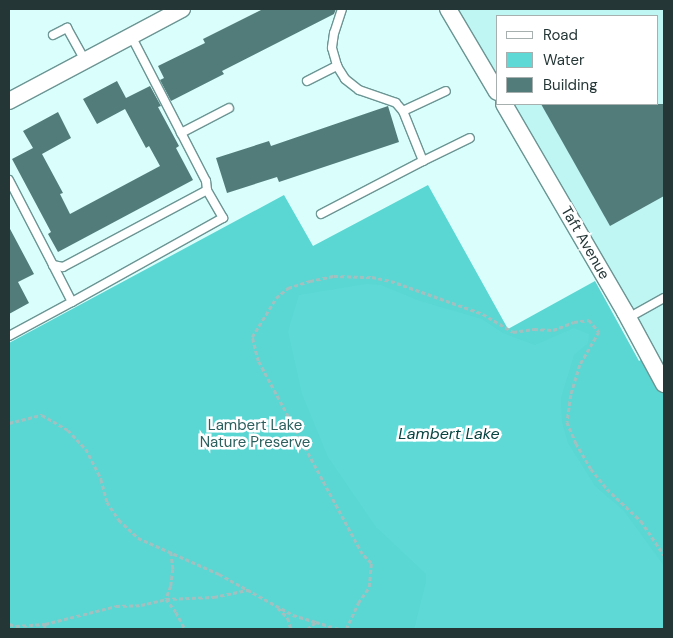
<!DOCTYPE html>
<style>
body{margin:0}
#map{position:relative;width:673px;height:638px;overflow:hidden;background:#dafefc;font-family:"DM Sans",sans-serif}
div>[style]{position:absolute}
.built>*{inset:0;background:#bff6f4}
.forest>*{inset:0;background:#5ad6d3}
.water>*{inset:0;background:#5ed9d6}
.building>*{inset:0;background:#527c7a}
.path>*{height:2.5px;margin-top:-1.25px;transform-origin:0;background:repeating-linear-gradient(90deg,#a2c0bf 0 4px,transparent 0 6.5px)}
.roads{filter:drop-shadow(1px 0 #6b9593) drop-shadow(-1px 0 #6b9593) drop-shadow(0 1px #6b9593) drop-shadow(0 -1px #6b9593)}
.service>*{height:8px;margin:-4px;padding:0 4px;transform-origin:4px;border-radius:4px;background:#fff}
.minor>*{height:16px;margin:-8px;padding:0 8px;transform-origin:8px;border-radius:8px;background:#fff}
span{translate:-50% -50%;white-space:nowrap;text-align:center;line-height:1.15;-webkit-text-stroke:5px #fff;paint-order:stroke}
.street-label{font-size:15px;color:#253636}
.park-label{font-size:15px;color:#2b605e}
.water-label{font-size:16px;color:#074341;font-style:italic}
.frame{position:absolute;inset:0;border:10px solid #253636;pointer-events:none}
.legend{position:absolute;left:496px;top:15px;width:162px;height:90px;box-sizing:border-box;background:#fff;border:1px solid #a8afaf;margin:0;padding:6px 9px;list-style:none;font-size:15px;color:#253636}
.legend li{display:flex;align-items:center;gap:10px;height:25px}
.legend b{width:25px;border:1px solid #a8afaf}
</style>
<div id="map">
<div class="built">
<i style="clip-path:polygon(456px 9px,664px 9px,664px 371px,511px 104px,657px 104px,657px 16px,497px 16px,497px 79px)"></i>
</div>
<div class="forest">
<i style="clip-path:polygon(428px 185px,508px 329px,595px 281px,639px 361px,647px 356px,664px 388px,664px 629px,9px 629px,9px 343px,284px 195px,313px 246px)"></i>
</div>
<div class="water">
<i style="clip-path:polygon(366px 284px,381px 285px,420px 301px,482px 319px,503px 333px,535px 345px,574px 328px,589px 334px,588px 343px,574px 355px,561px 398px,562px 422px,568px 443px,595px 486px,624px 511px,664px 566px,664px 629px,414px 629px,426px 582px,426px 574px,376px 527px,328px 457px,302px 394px,288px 331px,299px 295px)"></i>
</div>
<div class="building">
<i style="clip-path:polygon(263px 9px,336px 9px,334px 14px,222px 71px,224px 74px,171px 101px,160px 80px,164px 78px,158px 66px,205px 43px,203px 39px)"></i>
<i style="clip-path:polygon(117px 81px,126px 98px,150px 86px,161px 106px,158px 107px,179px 146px,176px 148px,193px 180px,58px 252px,48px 234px,51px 232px,12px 159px,33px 148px,23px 131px,58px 112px,71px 138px,42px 154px,63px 193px,60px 194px,70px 214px,160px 166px,149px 146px,146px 148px,125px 109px,97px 124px,83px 99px)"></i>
<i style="clip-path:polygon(541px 104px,664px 104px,664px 196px,610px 226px)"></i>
<i style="clip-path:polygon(388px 106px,399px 142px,279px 182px,277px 177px,227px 193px,216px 158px,269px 141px,271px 146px)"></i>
<i style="clip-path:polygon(9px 227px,34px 274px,18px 282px,29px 303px,9px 314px)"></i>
</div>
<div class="path">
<i style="left:9px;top:423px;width:34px;rotate:-14deg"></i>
<i style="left:42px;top:415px;width:30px;rotate:30deg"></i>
<i style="left:68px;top:430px;width:26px;rotate:47deg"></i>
<i style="left:86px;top:449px;width:34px;rotate:63deg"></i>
<i style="left:101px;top:479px;width:24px;rotate:75deg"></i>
<i style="left:107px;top:502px;width:22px;rotate:56deg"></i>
<i style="left:119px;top:520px;width:26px;rotate:43deg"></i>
<i style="left:138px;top:538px;width:89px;rotate:24deg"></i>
<i style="left:219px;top:574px;width:85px;rotate:29deg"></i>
<i style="left:293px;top:615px;width:24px;rotate:17deg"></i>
<i style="left:171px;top:552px;width:17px;rotate:83deg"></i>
<i style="left:173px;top:569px;width:17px;rotate:97deg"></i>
<i style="left:171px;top:586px;width:14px;rotate:111deg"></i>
<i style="left:166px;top:599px;width:16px;rotate:52deg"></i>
<i style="left:176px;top:612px;width:19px;rotate:62deg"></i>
<i style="left:278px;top:608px;width:14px;rotate:45deg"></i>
<i style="left:288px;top:618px;width:11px;rotate:75deg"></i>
<i style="left:9px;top:624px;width:7px;rotate:16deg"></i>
<i style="left:16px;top:626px;width:29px;rotate:-4deg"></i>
<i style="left:45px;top:624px;width:73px;rotate:-14.2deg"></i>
<i style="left:116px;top:606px;width:25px;rotate:-2deg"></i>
<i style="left:141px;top:605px;width:26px;rotate:-13deg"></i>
<i style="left:166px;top:599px;width:48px;rotate:-2.4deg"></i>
<i style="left:214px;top:597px;width:35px;rotate:-12deg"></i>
<i style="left:45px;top:624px;width:5px;rotate:90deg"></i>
<i style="left:307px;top:629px;width:11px;rotate:-38deg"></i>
<i style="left:316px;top:622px;width:24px;rotate:17deg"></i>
<i style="left:346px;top:629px;width:29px;rotate:-65deg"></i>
<i style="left:358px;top:603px;width:19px;rotate:-55deg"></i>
<i style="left:369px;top:587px;width:24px;rotate:-85deg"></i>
<i style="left:371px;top:563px;width:13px;rotate:-135deg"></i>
<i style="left:362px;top:554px;width:219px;rotate:-118.3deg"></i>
<i style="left:258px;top:361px;width:25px;rotate:-104deg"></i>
<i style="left:252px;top:337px;width:46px;rotate:-58.4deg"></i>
<i style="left:276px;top:298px;width:16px;rotate:-40deg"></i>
<i style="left:288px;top:288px;width:23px;rotate:-18deg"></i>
<i style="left:310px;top:281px;width:25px;rotate:-12deg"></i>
<i style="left:334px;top:276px;width:38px;rotate:2deg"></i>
<i style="left:372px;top:277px;width:19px;rotate:12deg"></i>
<i style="left:391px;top:281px;width:98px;rotate:19.7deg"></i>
<i style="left:483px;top:314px;width:35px;rotate:31deg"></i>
<i style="left:513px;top:332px;width:21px;rotate:-8deg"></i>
<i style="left:534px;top:329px;width:19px;rotate:3deg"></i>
<i style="left:553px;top:330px;width:22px;rotate:-21deg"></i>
<i style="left:574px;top:322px;width:15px;rotate:-8deg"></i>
<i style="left:589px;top:320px;width:16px;rotate:50deg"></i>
<i style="left:599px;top:332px;width:38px;rotate:120deg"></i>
<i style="left:580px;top:365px;width:31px;rotate:107deg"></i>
<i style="left:571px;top:395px;width:27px;rotate:98deg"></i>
<i style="left:567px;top:422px;width:23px;rotate:67deg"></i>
<i style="left:576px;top:443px;width:30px;rotate:60deg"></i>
<i style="left:591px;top:469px;width:26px;rotate:51deg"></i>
<i style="left:607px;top:489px;width:47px;rotate:43.3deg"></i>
<i style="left:641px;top:521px;width:41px;rotate:55.9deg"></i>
</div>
<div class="roads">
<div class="service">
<i style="left:342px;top:9px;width:25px;rotate:108deg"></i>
<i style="left:334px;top:33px;width:15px;rotate:98deg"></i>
<i style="left:332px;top:48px;width:19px;rotate:74deg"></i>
<i style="left:337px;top:66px;width:15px;rotate:58deg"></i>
<i style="left:345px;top:79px;width:18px;rotate:38deg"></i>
<i style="left:359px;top:90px;width:39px;rotate:19deg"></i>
<i style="left:396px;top:103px;width:11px;rotate:49deg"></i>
<i style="left:403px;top:111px;width:47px;rotate:-24.9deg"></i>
<i style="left:53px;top:35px;width:16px;rotate:-27deg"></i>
<i style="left:67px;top:28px;width:38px;rotate:61deg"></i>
<i style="left:307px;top:81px;width:34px;rotate:-27deg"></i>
<i style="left:403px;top:111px;width:54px;rotate:68.2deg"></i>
<i style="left:423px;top:161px;width:52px;rotate:-26.1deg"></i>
<i style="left:181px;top:133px;width:54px;rotate:-27.5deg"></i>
<i style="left:9px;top:180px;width:96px;rotate:62.6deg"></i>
<i style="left:53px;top:265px;width:10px;rotate:11deg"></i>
<i style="left:63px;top:267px;width:163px;rotate:-28.1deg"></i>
<i style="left:207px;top:190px;width:9px;rotate:-96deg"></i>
<i style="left:206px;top:181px;width:163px;rotate:-117.3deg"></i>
<i style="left:321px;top:214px;width:115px;rotate:-27.5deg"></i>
<i style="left:72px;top:302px;width:173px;rotate:-29.1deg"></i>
<i style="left:223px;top:218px;width:32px;rotate:-120deg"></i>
<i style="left:628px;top:318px;width:41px;rotate:-29.1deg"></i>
<i style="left:9px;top:336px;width:72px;rotate:-28.4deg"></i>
<i style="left:72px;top:302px;width:42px;rotate:-117.2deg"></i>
</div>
<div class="minor">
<i style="left:448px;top:9px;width:96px;rotate:59.4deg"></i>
<i style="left:9px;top:101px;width:196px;rotate:-28deg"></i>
<i style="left:504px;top:104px;width:241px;rotate:59.8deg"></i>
<i style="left:625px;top:312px;width:82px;rotate:61.6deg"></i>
</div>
</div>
<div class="street-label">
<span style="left:585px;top:243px;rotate:60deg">Taft Avenue</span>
</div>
<div class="park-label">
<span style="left:255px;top:434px">Lambert Lake<br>Nature Preserve</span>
</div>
<div class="water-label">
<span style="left:449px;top:434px">Lambert Lake</span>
</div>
<div class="frame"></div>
<ul class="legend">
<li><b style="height:6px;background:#fff"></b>Road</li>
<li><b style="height:14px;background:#5ed9d6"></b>Water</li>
<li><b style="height:14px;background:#527c7a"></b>Building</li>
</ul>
</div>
